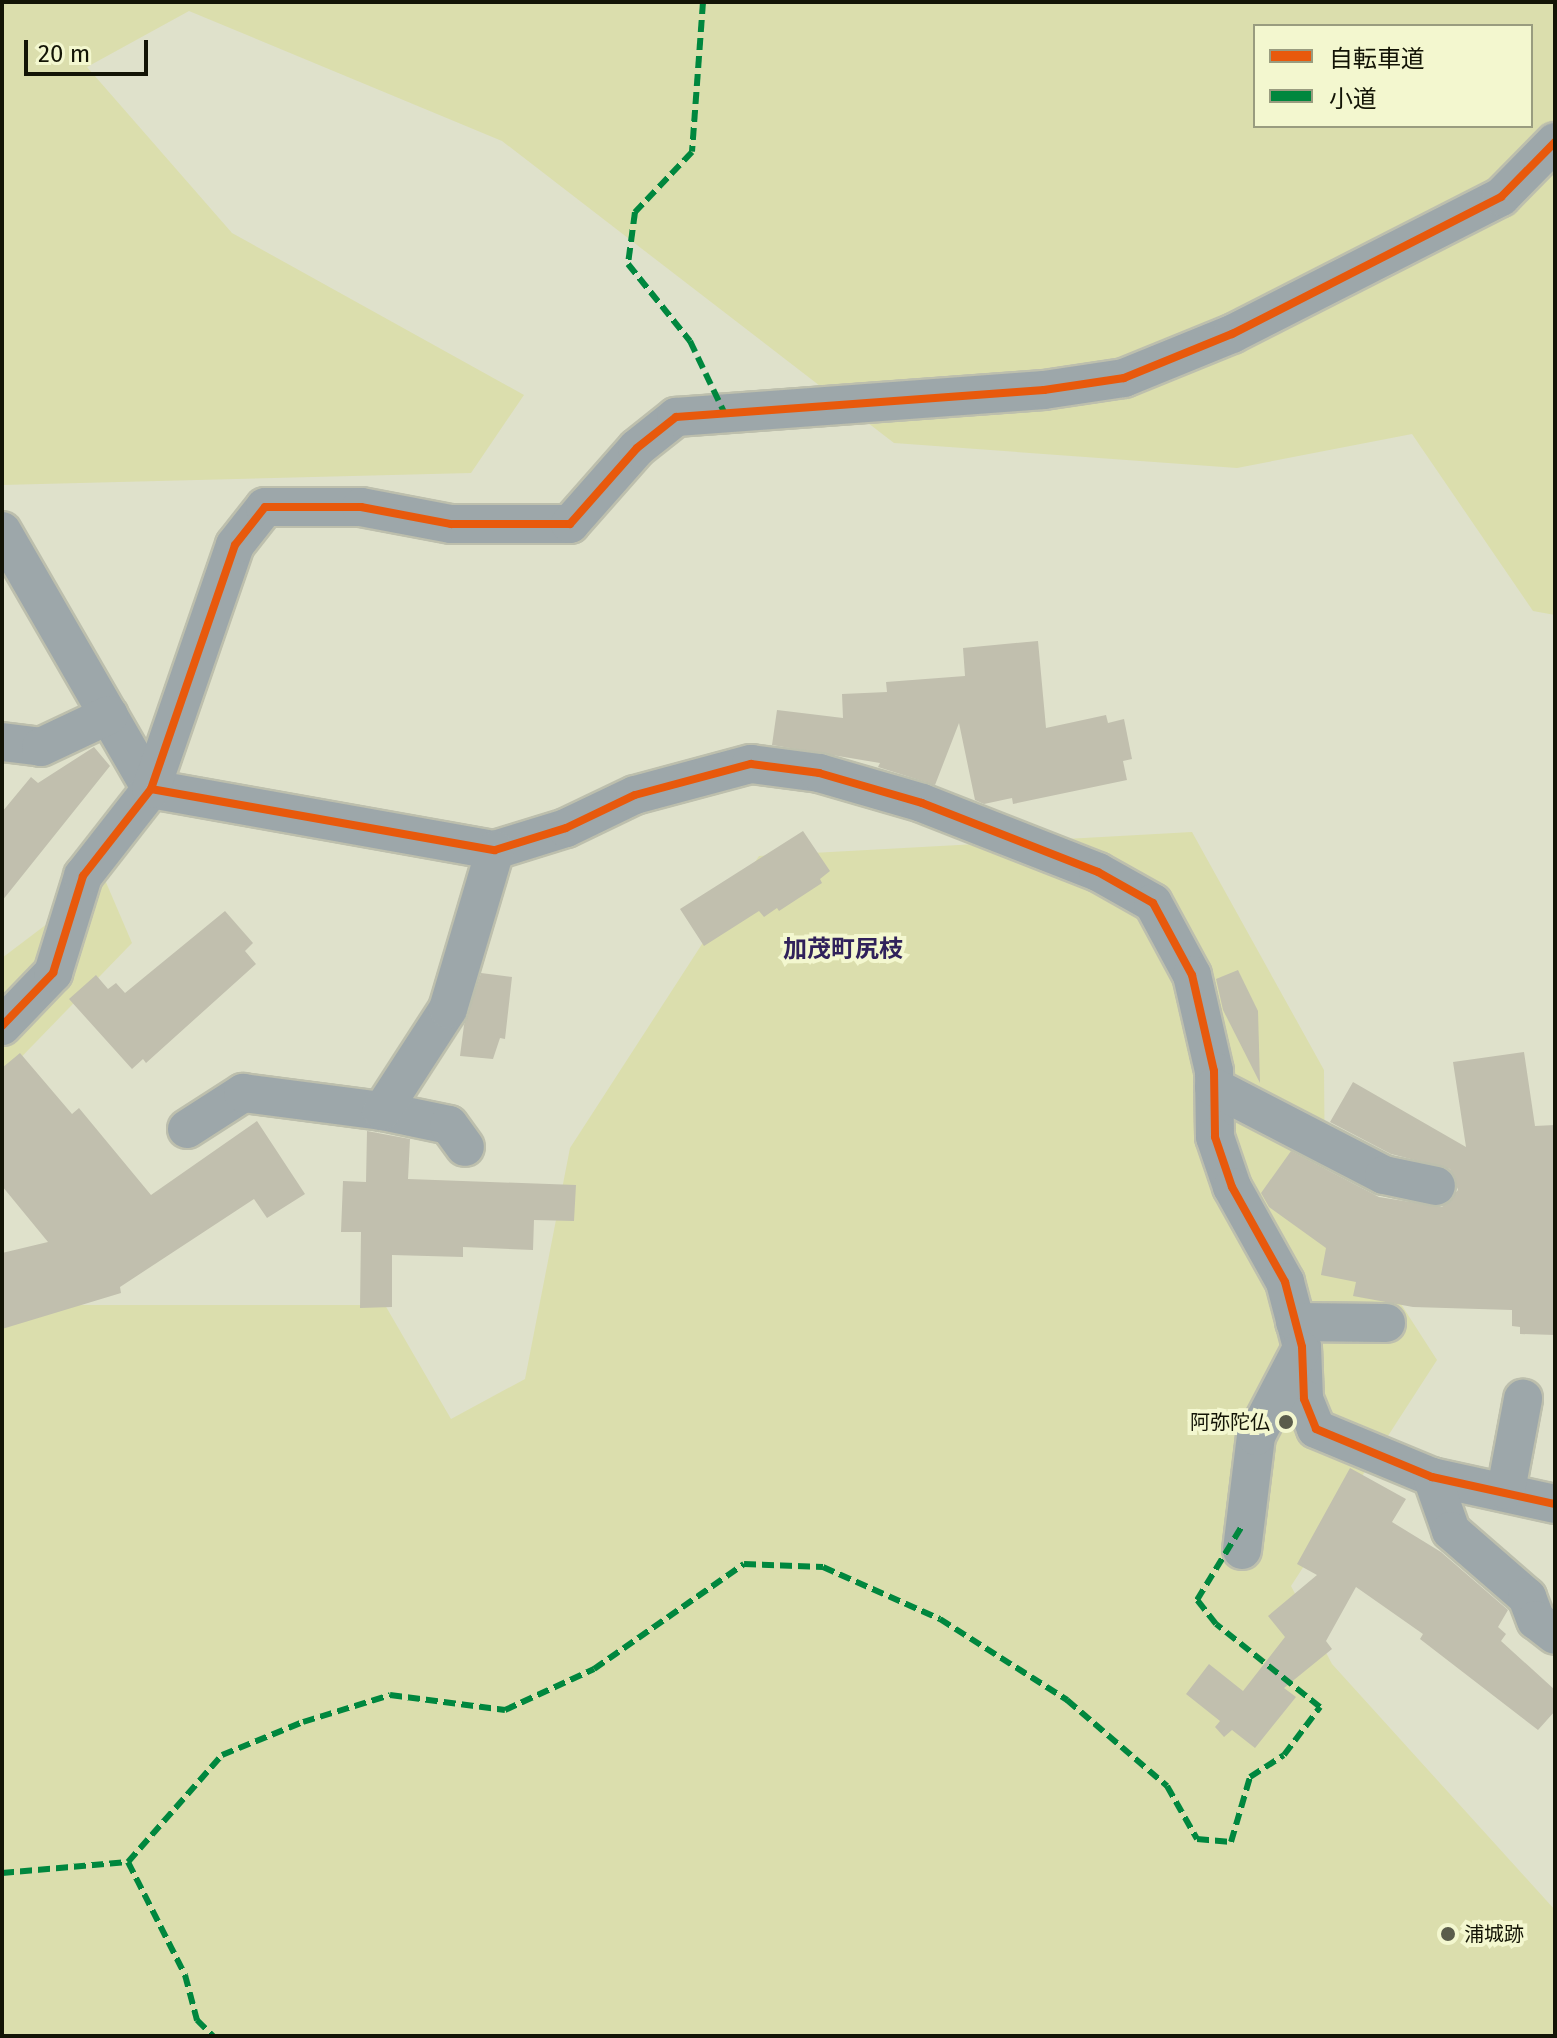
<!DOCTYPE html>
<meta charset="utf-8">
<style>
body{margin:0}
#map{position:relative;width:1557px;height:2038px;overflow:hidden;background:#dfe1cb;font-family:"Fira Sans","Noto Sans JP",sans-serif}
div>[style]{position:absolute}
.green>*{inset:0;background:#dbdead}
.building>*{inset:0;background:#c1bfae}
.roads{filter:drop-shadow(2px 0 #bdbfad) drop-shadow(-2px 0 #bdbfad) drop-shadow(0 2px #bdbfad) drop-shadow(0 -2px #bdbfad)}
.minor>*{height:38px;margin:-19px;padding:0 19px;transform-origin:19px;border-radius:19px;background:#9da7aa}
.quiet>*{height:6px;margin-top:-3px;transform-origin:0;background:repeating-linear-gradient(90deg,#00873e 0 12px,transparent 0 18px)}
.cycleway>*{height:8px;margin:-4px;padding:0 4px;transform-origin:4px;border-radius:4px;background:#e8590c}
.dots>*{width:22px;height:22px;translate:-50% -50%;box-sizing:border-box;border:4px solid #f3f7cf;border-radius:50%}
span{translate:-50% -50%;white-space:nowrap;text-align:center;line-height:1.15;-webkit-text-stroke:8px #f3f7cf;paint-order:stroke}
.poi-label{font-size:20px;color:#131406}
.right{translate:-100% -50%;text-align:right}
.left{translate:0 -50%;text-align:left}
.quarter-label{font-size:24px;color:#30215b;font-weight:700}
.frame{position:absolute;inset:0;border:4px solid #131406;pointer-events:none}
.legend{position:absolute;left:1253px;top:24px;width:280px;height:104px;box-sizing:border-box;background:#f3f7cf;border:2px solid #999c7f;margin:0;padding:10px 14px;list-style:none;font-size:24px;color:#131406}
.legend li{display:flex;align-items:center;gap:16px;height:40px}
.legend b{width:40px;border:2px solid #999c7f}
.scale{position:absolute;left:24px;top:40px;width:124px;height:36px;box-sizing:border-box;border:4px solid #131406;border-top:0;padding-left:10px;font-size:24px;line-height:28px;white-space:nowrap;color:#131406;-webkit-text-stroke:6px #f3f7cf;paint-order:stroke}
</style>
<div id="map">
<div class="green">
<i style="clip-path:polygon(evenodd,2px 2px,1555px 2px,1555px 615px,1533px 611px,1412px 434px,1237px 468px,894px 443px,502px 141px,189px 11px,87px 67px,232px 233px,524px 395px,471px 473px,2px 485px,2px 2px,1255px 26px,1531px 26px,1531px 126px,1255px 126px,1255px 26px)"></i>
<i style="clip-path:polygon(1192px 832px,1324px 1070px,1325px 1186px,1437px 1360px,1291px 1586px,1332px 1664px,1555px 1910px,1555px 2036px,2px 2036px,2px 1305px,385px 1305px,451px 1419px,525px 1379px,570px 1148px,759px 856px)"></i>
<i style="clip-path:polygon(105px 880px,132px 943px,2px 1077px,2px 958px)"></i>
</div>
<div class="building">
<i style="clip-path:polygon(1038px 641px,1046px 728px,1106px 715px,1108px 723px,1124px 719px,1132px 759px,1123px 761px,1127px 780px,1013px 804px,1012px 798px,984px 804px,975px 800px,959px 723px,935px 785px,878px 767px,880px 763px,772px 745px,777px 710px,843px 718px,842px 694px,887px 692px,886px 682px,965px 676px,963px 648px)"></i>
<i style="clip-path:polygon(94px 747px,110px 766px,2px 901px,2px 812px,31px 777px,38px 783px)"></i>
<i style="clip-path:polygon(803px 831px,830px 871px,820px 879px,822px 883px,779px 911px,777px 908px,764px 917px,759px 911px,704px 946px,680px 909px)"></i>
<i style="clip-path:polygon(225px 911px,253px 943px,245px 951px,256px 964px,146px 1063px,143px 1059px,132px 1069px,69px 999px,96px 975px,108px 989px,116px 983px,125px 993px)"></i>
<i style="clip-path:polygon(1238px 970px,1258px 1011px,1260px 1083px,1223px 1010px,1216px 979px)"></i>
<i style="clip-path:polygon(481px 973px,512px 977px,505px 1039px,500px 1038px,493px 1059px,460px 1056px,464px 1025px)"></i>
<i style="clip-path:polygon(1524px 1052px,1535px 1126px,1555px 1125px,1555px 1335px,1520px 1334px,1520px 1327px,1512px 1326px,1512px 1310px,1413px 1307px,1353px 1296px,1356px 1282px,1321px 1275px,1326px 1248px,1269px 1207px,1261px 1193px,1291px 1151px,1379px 1197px,1442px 1207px,1458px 1190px,1450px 1169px,1391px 1154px,1330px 1122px,1353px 1082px,1466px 1147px,1453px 1062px)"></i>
<i style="clip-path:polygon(20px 1053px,72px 1114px,79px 1108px,151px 1195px,257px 1121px,305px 1194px,267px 1218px,254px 1199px,120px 1287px,121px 1293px,2px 1329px,2px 1253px,48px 1242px,2px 1186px,2px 1068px)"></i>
<i style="clip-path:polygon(367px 1131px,410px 1139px,408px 1179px,576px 1185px,574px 1221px,534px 1220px,533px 1250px,463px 1247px,463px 1257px,392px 1255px,392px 1307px,360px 1308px,361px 1232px,341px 1232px,343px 1181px,366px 1182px)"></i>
<i style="clip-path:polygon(1350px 1468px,1406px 1499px,1392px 1522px,1441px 1552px,1508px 1610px,1498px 1627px,1506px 1634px,1501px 1641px,1555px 1690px,1555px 1711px,1538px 1730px,1420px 1639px,1423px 1634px,1356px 1587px,1326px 1641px,1332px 1649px,1284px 1688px,1296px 1697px,1255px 1748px,1232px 1730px,1224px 1737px,1215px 1727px,1220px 1721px,1186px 1694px,1209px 1664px,1243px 1691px,1285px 1637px,1268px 1616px,1317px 1575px,1297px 1564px)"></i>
</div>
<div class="roads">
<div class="minor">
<i style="left:2px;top:531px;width:298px;rotate:60deg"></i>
<i style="left:2px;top:742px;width:39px;rotate:7deg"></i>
<i style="left:41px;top:747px;width:75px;rotate:-25.2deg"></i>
<i style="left:151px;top:789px;width:349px;rotate:10.1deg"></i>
<i style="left:495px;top:850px;width:74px;rotate:-17.2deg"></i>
<i style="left:566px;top:828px;width:76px;rotate:-25.6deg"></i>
<i style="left:635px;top:795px;width:120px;rotate:-15deg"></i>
<i style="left:751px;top:764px;width:69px;rotate:7.5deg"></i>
<i style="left:819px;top:773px;width:107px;rotate:16.2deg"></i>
<i style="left:922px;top:803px;width:189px;rotate:21.4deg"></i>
<i style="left:1098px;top:872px;width:63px;rotate:29.4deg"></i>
<i style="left:1153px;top:903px;width:82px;rotate:61.6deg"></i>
<i style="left:1192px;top:975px;width:98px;rotate:77.1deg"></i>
<i style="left:1214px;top:1071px;width:66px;rotate:89.1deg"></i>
<i style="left:1215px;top:1137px;width:53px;rotate:71.2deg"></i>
<i style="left:1232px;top:1187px;width:109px;rotate:60.8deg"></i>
<i style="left:1285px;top:1282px;width:67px;rotate:75.3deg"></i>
<i style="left:1302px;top:1347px;width:52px;rotate:87.8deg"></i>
<i style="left:1304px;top:1399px;width:32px;rotate:68deg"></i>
<i style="left:1316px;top:1429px;width:126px;rotate:22.5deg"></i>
<i style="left:1432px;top:1477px;width:126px;rotate:12.4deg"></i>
<i style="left:2px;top:1026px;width:74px;rotate:-46.1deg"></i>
<i style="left:53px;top:973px;width:102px;rotate:-72.8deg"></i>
<i style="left:83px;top:876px;width:110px;rotate:-52deg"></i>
<i style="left:151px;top:789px;width:258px;rotate:-71deg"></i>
<i style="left:235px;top:545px;width:48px;rotate:-51.7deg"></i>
<i style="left:265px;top:507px;width:96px"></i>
<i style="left:361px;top:507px;width:92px;rotate:10.7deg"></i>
<i style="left:451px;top:524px;width:119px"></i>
<i style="left:570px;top:524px;width:101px;rotate:-48.6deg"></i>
<i style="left:637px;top:448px;width:50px;rotate:-38.5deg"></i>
<i style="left:676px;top:417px;width:369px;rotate:-4.2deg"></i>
<i style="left:1044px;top:390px;width:81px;rotate:-8.5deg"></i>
<i style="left:1124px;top:378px;width:117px;rotate:-22.2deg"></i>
<i style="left:1232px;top:334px;width:302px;rotate:-27deg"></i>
<i style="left:1501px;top:197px;width:77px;rotate:-45.5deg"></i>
<i style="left:1214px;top:1087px;width:191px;rotate:27.4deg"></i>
<i style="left:1384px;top:1175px;width:53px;rotate:11.9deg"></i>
<i style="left:382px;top:1111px;width:68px;rotate:11.8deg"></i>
<i style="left:449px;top:1125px;width:27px;rotate:54deg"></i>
<i style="left:187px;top:1129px;width:67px;rotate:-32.7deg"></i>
<i style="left:243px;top:1093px;width:140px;rotate:7.4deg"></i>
<i style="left:382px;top:1111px;width:121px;rotate:-57.1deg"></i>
<i style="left:448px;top:1009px;width:166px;rotate:-73.5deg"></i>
<i style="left:1295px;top:1322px;width:91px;rotate:0.6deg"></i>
<i style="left:1432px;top:1477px;width:57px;rotate:70.6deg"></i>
<i style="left:1451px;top:1531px;width:101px;rotate:41deg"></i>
<i style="left:1527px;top:1597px;width:25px;rotate:69deg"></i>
<i style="left:1536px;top:1620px;width:24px;rotate:38deg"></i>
<i style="left:1506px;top:1490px;width:93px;rotate:-79.4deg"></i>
<i style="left:1242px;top:1550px;width:115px;rotate:-83deg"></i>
<i style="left:1256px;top:1436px;width:97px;rotate:-62.4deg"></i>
</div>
</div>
<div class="quiet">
<i style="left:703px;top:2px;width:150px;rotate:94.2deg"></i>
<i style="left:692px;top:152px;width:83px;rotate:133.5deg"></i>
<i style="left:635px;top:212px;width:52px;rotate:97.7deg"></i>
<i style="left:628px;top:264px;width:99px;rotate:51.2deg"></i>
<i style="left:690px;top:341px;width:79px;rotate:64.4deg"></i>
<i style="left:128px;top:1862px;width:127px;rotate:63.2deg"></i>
<i style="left:185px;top:1975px;width:47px;rotate:75.1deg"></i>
<i style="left:197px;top:2020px;width:23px;rotate:45deg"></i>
<i style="left:2px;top:1873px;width:126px;rotate:-5deg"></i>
<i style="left:128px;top:1862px;width:142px;rotate:-48.7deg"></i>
<i style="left:222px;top:1755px;width:87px;rotate:-22.2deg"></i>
<i style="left:303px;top:1722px;width:91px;rotate:-17.2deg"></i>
<i style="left:390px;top:1695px;width:116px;rotate:7.4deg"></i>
<i style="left:505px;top:1710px;width:98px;rotate:-24.7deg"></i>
<i style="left:594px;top:1669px;width:183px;rotate:-35deg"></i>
<i style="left:744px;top:1564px;width:79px;rotate:2.2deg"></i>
<i style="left:823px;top:1567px;width:128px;rotate:24deg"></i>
<i style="left:940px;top:1619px;width:151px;rotate:32.5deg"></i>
<i style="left:1067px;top:1700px;width:132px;rotate:40.7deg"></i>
<i style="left:1167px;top:1786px;width:61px;rotate:60.5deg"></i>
<i style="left:1197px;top:1839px;width:34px;rotate:5deg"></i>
<i style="left:1231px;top:1842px;width:68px;rotate:-73.7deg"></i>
<i style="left:1250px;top:1777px;width:40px;rotate:-32.9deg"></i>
<i style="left:1284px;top:1755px;width:60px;rotate:-53.1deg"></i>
<i style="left:1320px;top:1707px;width:133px;rotate:-141.4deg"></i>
<i style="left:1216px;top:1624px;width:31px;rotate:-128deg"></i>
<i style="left:1197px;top:1600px;width:87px;rotate:-58.7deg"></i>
</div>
<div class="cycleway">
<i style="left:151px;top:789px;width:349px;rotate:10.1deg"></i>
<i style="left:495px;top:850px;width:74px;rotate:-17.2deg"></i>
<i style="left:566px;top:828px;width:76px;rotate:-25.6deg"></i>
<i style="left:635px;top:795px;width:120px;rotate:-15deg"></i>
<i style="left:751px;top:764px;width:69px;rotate:7.5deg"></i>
<i style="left:819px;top:773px;width:107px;rotate:16.2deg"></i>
<i style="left:922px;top:803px;width:189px;rotate:21.4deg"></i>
<i style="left:1098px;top:872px;width:63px;rotate:29.4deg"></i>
<i style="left:1153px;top:903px;width:82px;rotate:61.6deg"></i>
<i style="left:1192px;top:975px;width:98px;rotate:77.1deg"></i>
<i style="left:1214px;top:1071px;width:66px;rotate:89.1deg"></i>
<i style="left:1215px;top:1137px;width:53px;rotate:71.2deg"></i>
<i style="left:1232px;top:1187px;width:109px;rotate:60.8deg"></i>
<i style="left:1285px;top:1282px;width:67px;rotate:75.3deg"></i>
<i style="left:1302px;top:1347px;width:52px;rotate:87.8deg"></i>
<i style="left:1304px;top:1399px;width:32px;rotate:68deg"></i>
<i style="left:1316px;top:1429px;width:126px;rotate:22.5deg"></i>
<i style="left:1432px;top:1477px;width:126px;rotate:12.4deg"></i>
<i style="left:2px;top:1026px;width:74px;rotate:-46.1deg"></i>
<i style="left:53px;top:973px;width:102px;rotate:-72.8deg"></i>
<i style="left:83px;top:876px;width:110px;rotate:-52deg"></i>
<i style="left:151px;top:789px;width:258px;rotate:-71deg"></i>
<i style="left:235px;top:545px;width:48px;rotate:-51.7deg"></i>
<i style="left:265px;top:507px;width:96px"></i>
<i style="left:361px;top:507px;width:92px;rotate:10.7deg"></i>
<i style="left:451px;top:524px;width:119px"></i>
<i style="left:570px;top:524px;width:101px;rotate:-48.6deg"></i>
<i style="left:637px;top:448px;width:50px;rotate:-38.5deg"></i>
<i style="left:676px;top:417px;width:369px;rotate:-4.2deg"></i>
<i style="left:1044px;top:390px;width:81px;rotate:-8.5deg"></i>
<i style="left:1124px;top:378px;width:117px;rotate:-22.2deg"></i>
<i style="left:1232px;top:334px;width:302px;rotate:-27deg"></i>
<i style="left:1501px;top:197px;width:77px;rotate:-45.5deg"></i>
</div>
<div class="dots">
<i style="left:1286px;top:1422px;background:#5a5c4b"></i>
<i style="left:1448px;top:1934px;background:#5a5c4b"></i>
</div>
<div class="poi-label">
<span class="right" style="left:1270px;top:1422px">阿弥陀仏</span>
<span class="left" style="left:1464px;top:1934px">浦城跡</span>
</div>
<div class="quarter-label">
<span style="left:843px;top:950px">加茂町尻枝</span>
</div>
<div class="frame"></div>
<ul class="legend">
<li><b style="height:10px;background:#e8590c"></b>自転車道</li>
<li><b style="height:10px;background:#00873e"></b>小道</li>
</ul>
<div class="scale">20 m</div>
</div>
